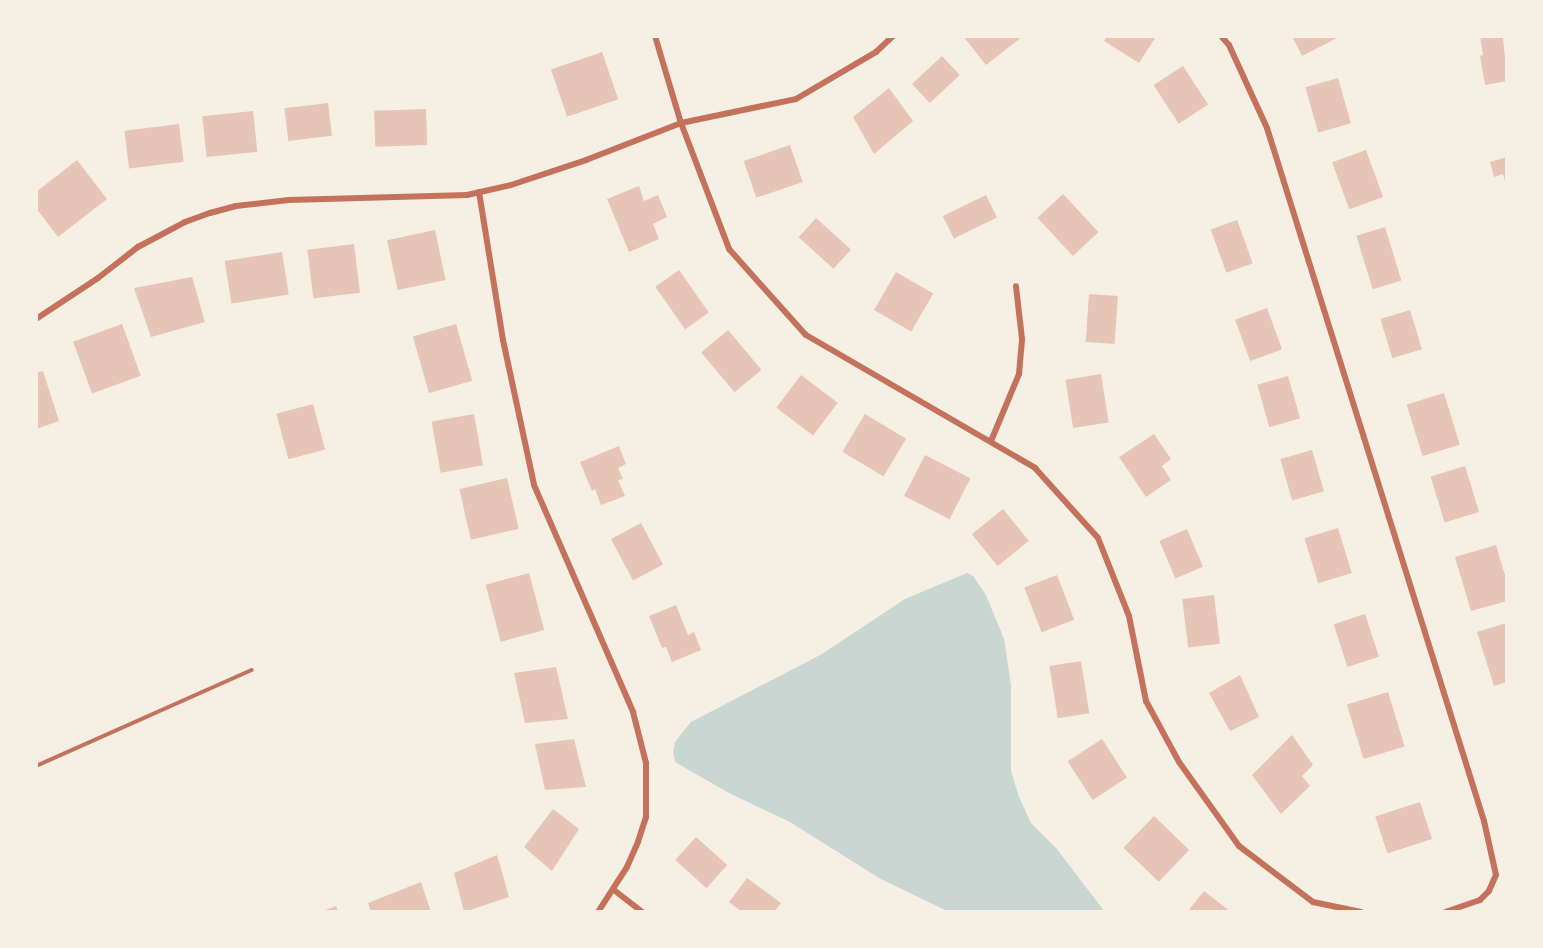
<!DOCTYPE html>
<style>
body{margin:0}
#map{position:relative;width:1543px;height:948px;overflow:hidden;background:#f6efe4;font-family:Commissioner,sans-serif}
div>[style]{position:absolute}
.water>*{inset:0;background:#c9d6d2}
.building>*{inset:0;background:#e6c5b7;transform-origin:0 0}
.service>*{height:4px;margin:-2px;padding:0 2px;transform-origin:2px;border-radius:2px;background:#c5725c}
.minor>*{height:6px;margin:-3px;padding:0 3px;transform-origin:3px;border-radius:3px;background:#c5725c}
span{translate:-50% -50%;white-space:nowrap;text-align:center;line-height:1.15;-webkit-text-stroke:6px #f6efe4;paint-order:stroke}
.frame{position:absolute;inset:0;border:38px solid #f6efe4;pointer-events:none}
</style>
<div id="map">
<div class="water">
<i style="clip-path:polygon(967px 573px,973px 576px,986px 595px,1004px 639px,1011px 685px,1011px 771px,1019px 797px,1031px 823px,1056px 848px,1105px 912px,949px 912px,879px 878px,790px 822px,729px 793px,675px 762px,673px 752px,675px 742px,691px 722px,822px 654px,905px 599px)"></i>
</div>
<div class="building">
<i style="clip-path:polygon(963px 36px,1023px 36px,986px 65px)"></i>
<i style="clip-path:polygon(1107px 36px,1153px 36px,1155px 38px,1139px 63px,1104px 41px)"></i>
<i style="clip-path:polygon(1292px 36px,1336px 36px,1337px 38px,1302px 56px)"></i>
<i style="clip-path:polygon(1480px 36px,1503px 36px,1507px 81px,1485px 85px,1480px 56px,1483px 55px)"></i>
<i style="left:602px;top:52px;width:50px;height:54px;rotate:71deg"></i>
<i style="left:942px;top:56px;width:26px;height:41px;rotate:47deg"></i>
<i style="left:1183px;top:66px;width:46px;height:35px;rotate:57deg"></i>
<i style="left:1338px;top:78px;width:47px;height:34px;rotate:74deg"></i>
<i style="clip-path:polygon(889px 88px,913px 121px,874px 154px,853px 117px)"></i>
<i style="left:328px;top:103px;width:33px;height:44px;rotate:83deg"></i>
<i style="left:426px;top:109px;width:36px;height:52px;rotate:88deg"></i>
<i style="left:253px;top:111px;width:41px;height:51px;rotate:84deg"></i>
<i style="left:179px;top:124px;width:38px;height:55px;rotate:83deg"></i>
<i style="left:790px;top:145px;width:39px;height:49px;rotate:71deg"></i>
<i style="left:1366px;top:150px;width:50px;height:36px;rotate:70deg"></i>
<i style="clip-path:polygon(1507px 157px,1507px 185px,1506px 185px,1503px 174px,1494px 177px,1490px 162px)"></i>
<i style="clip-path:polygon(77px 160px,107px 199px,58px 237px,36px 208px,36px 192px)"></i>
<i style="clip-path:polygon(639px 186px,644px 201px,658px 195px,667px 217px,653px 224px,659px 239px,629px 252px,607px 199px)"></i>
<i style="left:1063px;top:194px;width:52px;height:35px;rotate:47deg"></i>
<i style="left:986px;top:195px;width:25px;height:48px;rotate:64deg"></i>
<i style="left:816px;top:218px;width:47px;height:26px;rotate:42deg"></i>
<i style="left:1237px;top:220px;width:46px;height:28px;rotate:70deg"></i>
<i style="left:1385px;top:227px;width:56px;height:30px;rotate:73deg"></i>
<i style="left:435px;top:230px;width:51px;height:49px;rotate:78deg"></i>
<i style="left:354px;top:244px;width:49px;height:47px;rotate:83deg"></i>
<i style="left:282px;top:252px;width:43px;height:58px;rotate:81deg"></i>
<i style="left:679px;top:270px;width:52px;height:29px;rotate:55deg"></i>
<i style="left:896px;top:272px;width:43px;height:44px;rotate:30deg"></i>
<i style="clip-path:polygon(192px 277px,205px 322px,151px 337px,134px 288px)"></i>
<i style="left:1089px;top:294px;width:29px;height:48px;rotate:4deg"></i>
<i style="left:1267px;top:308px;width:44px;height:34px;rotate:70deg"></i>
<i style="left:1410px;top:310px;width:41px;height:31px;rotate:73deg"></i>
<i style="left:122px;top:324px;width:55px;height:52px;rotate:70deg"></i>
<i style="left:456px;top:324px;width:59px;height:45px;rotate:74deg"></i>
<i style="left:728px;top:330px;width:52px;height:35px;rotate:50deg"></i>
<i style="clip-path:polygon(43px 371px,59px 421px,36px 429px,36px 373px)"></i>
<i style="left:1101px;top:374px;width:49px;height:36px;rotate:81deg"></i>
<i style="left:801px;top:375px;width:46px;height:41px;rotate:37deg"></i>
<i style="left:1288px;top:376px;width:44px;height:32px;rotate:74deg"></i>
<i style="left:1444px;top:393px;width:54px;height:39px;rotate:73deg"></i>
<i style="left:313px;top:404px;width:47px;height:38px;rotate:75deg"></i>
<i style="left:474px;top:414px;width:52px;height:43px;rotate:80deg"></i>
<i style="left:865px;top:414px;width:48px;height:44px;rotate:31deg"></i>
<i style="clip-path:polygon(1154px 434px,1171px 459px,1162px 466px,1171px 480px,1146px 497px,1119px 457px)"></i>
<i style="clip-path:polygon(619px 446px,626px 464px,618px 468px,623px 479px,618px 480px,625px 496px,601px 505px,595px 489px,592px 491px,580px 462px)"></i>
<i style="left:1312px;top:450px;width:43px;height:33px;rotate:74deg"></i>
<i style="left:925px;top:455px;width:51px;height:46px;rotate:27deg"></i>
<i style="left:1465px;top:466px;width:48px;height:36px;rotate:73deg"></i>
<i style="left:507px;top:478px;width:52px;height:49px;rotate:77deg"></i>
<i style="left:1003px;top:509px;width:41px;height:40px;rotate:51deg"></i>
<i style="left:641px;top:523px;width:47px;height:34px;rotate:62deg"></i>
<i style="left:1338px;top:528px;width:47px;height:35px;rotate:73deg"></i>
<i style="left:1187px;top:529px;width:41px;height:30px;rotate:67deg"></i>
<i style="clip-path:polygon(1496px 545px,1507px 582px,1507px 601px,1471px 611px,1455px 557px)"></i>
<i style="left:529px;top:573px;width:59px;height:45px;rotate:75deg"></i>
<i style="left:1057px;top:575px;width:48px;height:35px;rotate:69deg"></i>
<i style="left:1214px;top:595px;width:49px;height:32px;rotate:83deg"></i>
<i style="clip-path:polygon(676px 605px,688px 635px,694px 632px,701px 650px,672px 662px,666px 647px,662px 648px,649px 616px)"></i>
<i style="left:1365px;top:614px;width:45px;height:33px;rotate:72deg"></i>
<i style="clip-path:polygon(1507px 623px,1507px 682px,1494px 686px,1477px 632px)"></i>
<i style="left:1081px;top:661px;width:53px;height:32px;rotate:81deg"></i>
<i style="clip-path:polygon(556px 667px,568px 719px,525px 723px,514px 673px)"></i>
<i style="clip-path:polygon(1240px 675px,1259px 717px,1230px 731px,1209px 693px)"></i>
<i style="left:1388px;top:692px;width:57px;height:43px;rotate:73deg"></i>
<i style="clip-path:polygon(1292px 735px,1313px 765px,1302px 776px,1310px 786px,1281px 814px,1252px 775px)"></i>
<i style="clip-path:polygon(574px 739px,586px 787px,545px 790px,535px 744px)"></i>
<i style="left:1102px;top:739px;width:46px;height:41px;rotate:57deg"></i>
<i style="left:1420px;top:802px;width:39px;height:47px;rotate:72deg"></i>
<i style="clip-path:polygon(553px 809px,579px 829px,552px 871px,524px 847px)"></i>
<i style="left:1154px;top:816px;width:49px;height:44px;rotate:44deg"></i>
<i style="left:696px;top:837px;width:42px;height:31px;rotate:42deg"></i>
<i style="clip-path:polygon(497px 855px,509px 897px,464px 912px,454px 873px)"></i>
<i style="clip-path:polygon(747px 878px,781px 903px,774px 912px,742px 912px,729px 902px)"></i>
<i style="clip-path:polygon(421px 882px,431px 912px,371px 912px,368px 903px)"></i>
<i style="clip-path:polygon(1204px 891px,1231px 912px,1187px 912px)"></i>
<i style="clip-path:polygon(336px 906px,338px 912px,320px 912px)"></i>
</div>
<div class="service">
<i style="left:36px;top:766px;width:236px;rotate:-24deg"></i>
</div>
<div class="minor">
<i style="left:655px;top:36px;width:91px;rotate:73.4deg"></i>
<i style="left:681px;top:123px;width:135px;rotate:69.1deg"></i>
<i style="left:729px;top:249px;width:115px;rotate:48.2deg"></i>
<i style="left:806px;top:335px;width:265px;rotate:30.1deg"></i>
<i style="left:1035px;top:468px;width:94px;rotate:48deg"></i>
<i style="left:1098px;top:538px;width:84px;rotate:68.3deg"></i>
<i style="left:1129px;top:616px;width:87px;rotate:78.7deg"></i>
<i style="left:1146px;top:701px;width:69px;rotate:61.6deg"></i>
<i style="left:1179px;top:762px;width:103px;rotate:54.5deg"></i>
<i style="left:1239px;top:846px;width:93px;rotate:37.1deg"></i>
<i style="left:1313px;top:902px;width:49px;rotate:11.8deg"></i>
<i style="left:1221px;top:36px;width:12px;rotate:48deg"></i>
<i style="left:1229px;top:45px;width:91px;rotate:65.4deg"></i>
<i style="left:1267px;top:128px;width:726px;rotate:72.61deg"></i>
<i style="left:1484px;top:821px;width:55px;rotate:77.5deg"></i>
<i style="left:1496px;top:875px;width:17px;rotate:114deg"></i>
<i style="left:1489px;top:891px;width:13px;rotate:135deg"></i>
<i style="left:1480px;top:900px;width:36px;rotate:161deg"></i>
<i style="left:479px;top:192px;width:150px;rotate:80.8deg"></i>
<i style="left:503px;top:340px;width:148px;rotate:77.9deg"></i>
<i style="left:534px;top:485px;width:248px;rotate:66.4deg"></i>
<i style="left:633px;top:712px;width:53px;rotate:75.7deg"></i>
<i style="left:646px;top:763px;width:54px;rotate:90deg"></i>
<i style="left:646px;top:817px;width:26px;rotate:108deg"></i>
<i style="left:638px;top:842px;width:27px;rotate:114deg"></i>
<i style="left:627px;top:867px;width:54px;rotate:122.8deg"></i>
<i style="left:36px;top:319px;width:74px;rotate:-33.5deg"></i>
<i style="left:98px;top:278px;width:51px;rotate:-37.8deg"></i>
<i style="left:138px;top:247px;width:53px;rotate:-28deg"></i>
<i style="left:185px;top:222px;width:27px;rotate:-20deg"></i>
<i style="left:210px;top:213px;width:27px;rotate:-15deg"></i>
<i style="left:236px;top:206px;width:53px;rotate:-6.5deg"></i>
<i style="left:289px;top:200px;width:178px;rotate:-1.6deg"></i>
<i style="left:467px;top:195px;width:45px;rotate:-12.8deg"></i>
<i style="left:511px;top:185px;width:79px;rotate:-18.4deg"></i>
<i style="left:586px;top:160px;width:102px;rotate:-21.3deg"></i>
<i style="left:681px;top:123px;width:117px;rotate:-11.8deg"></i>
<i style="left:796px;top:99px;width:93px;rotate:-30.4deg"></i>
<i style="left:876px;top:52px;width:23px;rotate:-43deg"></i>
<i style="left:991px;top:441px;width:73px;rotate:-67.3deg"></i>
<i style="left:1019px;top:374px;width:35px;rotate:-85deg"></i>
<i style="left:1022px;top:339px;width:53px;rotate:-96.5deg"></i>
<i style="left:614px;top:890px;width:36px;rotate:38deg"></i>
</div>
<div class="frame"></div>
</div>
